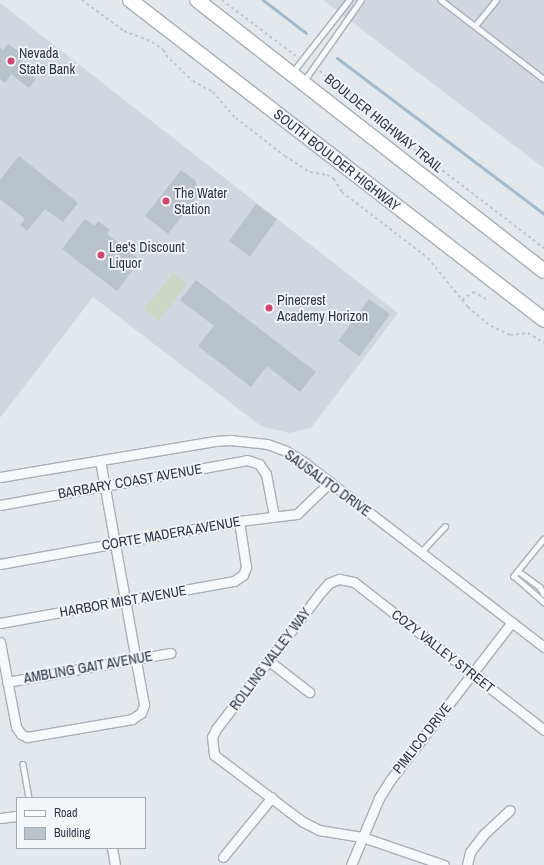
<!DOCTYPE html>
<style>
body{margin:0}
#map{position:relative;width:544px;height:865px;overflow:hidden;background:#e3e8ec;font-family:"Archivo Narrow",sans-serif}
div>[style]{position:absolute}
.built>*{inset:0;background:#d1d7de}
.green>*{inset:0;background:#cbd6c4;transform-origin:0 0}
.stream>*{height:3px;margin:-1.5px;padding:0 1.5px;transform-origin:1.5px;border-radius:1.5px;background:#9dbbcd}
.building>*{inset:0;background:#bac2ca;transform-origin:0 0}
.path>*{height:1.5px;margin-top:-0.75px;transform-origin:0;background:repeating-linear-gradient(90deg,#c1c6cb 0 3px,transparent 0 6px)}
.roads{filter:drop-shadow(1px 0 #a8b0b7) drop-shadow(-1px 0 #a8b0b7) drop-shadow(0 1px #a8b0b7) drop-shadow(0 -1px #a8b0b7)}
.service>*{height:4.5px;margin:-2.25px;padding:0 2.25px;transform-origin:2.25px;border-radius:2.25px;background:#f6f8fa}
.minor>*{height:9px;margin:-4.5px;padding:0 4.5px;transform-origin:4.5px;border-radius:4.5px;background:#f6f8fa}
.primary>*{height:14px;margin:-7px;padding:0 7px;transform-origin:7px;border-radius:7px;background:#fff}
.dots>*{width:11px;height:11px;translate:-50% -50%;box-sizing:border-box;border:2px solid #f3f6f9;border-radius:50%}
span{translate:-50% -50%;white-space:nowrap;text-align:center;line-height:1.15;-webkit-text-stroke:3.5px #f3f6f9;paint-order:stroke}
.poi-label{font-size:14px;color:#2a3845}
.left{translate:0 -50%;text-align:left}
.street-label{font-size:14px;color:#2a3845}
.legend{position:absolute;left:16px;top:797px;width:130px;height:52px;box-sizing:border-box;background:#f3f6f9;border:1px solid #a3aab1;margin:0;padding:5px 7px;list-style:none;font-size:12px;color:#2a3845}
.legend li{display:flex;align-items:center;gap:8px;height:20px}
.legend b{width:20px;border:1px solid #a3aab1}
</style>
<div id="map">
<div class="built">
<i style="clip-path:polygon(323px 0,544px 0,544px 168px)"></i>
<i style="clip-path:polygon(0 3px,398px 313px,311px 428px,289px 433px,261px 426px,93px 297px,0 418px)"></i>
</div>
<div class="green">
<i style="left:173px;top:273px;width:18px;height:46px;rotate:38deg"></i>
</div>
<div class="stream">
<i style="left:263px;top:0;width:54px;rotate:37.5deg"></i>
<i style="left:337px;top:58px;width:259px;rotate:37deg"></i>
</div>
<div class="building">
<i style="clip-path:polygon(8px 44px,25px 56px,18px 66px,36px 79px,29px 88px,11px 74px,5px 83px,0 79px,0 47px,3px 50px)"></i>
<i style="clip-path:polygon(19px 156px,78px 203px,63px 222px,45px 209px,27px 231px,20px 225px,25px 219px,0 199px,0 180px)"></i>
<i style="clip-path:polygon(181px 170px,196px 181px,198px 196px,168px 234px,145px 216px)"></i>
<i style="left:256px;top:204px;width:26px;height:46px;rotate:36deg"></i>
<i style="clip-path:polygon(85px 219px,95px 226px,98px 221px,110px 230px,107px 234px,140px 260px,117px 291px,62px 249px)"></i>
<i style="clip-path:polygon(196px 280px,316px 372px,300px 392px,267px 366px,251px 387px,198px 346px,214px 326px,180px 300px)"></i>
<i style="left:369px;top:299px;width:26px;height:52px;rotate:36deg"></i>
</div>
<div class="path">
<i style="left:82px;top:0;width:52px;rotate:36.4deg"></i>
<i style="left:124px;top:31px;width:30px;rotate:21deg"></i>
<i style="left:152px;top:42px;width:14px;rotate:34deg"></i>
<i style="left:164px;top:50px;width:5px;rotate:68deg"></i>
<i style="left:166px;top:55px;width:37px;rotate:44deg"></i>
<i style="left:193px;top:81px;width:23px;rotate:29deg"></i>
<i style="left:213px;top:92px;width:35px;rotate:49deg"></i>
<i style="left:236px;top:118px;width:62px;rotate:37.8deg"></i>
<i style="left:285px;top:156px;width:30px;rotate:33deg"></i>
<i style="left:310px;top:172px;width:17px;rotate:10deg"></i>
<i style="left:327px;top:175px;width:8px;rotate:30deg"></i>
<i style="left:334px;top:179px;width:15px;rotate:58deg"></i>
<i style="left:342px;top:192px;width:108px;rotate:37.5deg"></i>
<i style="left:428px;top:258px;width:63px;rotate:50.8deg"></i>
<i style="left:468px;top:307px;width:30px;rotate:40deg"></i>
<i style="left:491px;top:326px;width:21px;rotate:25deg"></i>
<i style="left:510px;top:335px;width:18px;rotate:-6deg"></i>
<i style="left:528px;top:333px;width:19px;rotate:32deg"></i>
<i style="left:222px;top:0;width:93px;rotate:37.1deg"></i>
<i style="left:320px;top:71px;width:81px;rotate:38deg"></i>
<i style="left:384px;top:121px;width:17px;rotate:50deg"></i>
<i style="left:395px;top:134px;width:188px;rotate:37.4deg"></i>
<i style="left:462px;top:300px;width:14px;rotate:-36deg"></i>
<i style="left:473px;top:292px;width:15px;rotate:28deg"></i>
</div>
<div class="roads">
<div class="service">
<i style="left:441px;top:0;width:130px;rotate:37.5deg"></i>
<i style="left:475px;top:26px;width:33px;rotate:-51deg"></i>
<i style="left:292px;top:73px;width:93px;rotate:-52deg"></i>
<i style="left:304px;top:81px;width:99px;rotate:-54.9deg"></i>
<i style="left:544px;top:539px;width:48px;rotate:129deg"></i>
<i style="left:514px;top:576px;width:40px;rotate:41deg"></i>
<i style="left:421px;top:552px;width:35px;rotate:-47deg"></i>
<i style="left:518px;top:571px;width:27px;rotate:36deg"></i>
<i style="left:540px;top:587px;width:8px;rotate:60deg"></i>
<i style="left:23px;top:764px;width:35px;rotate:80deg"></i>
</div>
<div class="minor">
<i style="left:0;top:477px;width:218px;rotate:-9.5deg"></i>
<i style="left:215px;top:441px;width:15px;rotate:-4deg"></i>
<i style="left:230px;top:440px;width:37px;rotate:6deg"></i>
<i style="left:267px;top:444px;width:20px;rotate:20deg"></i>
<i style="left:286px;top:451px;width:22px;rotate:32deg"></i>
<i style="left:305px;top:463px;width:302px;rotate:37.6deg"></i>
<i style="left:0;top:505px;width:251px;rotate:-10.3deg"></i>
<i style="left:247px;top:460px;width:13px;rotate:18deg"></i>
<i style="left:259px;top:464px;width:12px;rotate:55deg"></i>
<i style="left:266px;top:474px;width:43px;rotate:79.2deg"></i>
<i style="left:0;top:564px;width:243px;rotate:-10.2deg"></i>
<i style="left:239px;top:521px;width:58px;rotate:-6.9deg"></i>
<i style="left:297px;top:514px;width:46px;rotate:-44.1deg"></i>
<i style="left:0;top:623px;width:238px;rotate:-10.2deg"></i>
<i style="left:234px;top:581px;width:11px;rotate:-34deg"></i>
<i style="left:243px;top:575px;width:9px;rotate:-69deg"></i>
<i style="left:246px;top:567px;width:47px;rotate:-98.7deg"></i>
<i style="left:0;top:642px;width:86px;rotate:79.3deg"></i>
<i style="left:16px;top:727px;width:9px;rotate:54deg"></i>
<i style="left:21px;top:734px;width:7px;rotate:27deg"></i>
<i style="left:27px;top:737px;width:107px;rotate:-9.7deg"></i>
<i style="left:132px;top:719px;width:11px;rotate:-34deg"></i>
<i style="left:141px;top:713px;width:9px;rotate:-69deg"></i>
<i style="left:144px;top:705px;width:248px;rotate:-100.2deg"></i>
<i style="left:269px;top:661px;width:51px;rotate:37.8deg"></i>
<i style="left:7px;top:682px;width:166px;rotate:-10.1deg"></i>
<i style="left:0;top:818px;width:17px;rotate:-7deg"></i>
<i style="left:112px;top:848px;width:17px;rotate:80deg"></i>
<i style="left:223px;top:857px;width:77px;rotate:-50.8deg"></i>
<i style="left:351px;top:865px;width:73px;rotate:-67.3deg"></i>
<i style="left:379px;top:798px;width:22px;rotate:-58deg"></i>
<i style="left:391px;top:779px;width:198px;rotate:-52.4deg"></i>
<i style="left:444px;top:865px;width:87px;rotate:-161.1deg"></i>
<i style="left:362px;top:837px;width:44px;rotate:-170.8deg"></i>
<i style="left:319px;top:830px;width:18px;rotate:-153deg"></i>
<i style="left:303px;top:822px;width:111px;rotate:-143deg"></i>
<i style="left:214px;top:755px;width:18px;rotate:-96deg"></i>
<i style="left:212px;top:737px;width:9px;rotate:-63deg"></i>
<i style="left:216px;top:729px;width:171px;rotate:-52.6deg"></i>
<i style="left:320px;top:593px;width:13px;rotate:-48deg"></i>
<i style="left:329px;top:583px;width:11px;rotate:-22deg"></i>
<i style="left:339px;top:579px;width:15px;rotate:11deg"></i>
<i style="left:354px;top:582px;width:241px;rotate:37.9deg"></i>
<i style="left:467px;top:865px;width:13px;rotate:-77deg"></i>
<i style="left:470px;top:852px;width:23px;rotate:-52deg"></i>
<i style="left:484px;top:834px;width:35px;rotate:-43deg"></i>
</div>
<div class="primary">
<i style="left:130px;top:0;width:523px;rotate:37.7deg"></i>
<i style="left:197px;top:0;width:440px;rotate:38deg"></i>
</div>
</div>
<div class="dots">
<i style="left:11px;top:61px;background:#d4456e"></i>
<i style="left:166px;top:201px;background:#d4456e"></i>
<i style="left:101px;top:255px;background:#d4456e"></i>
<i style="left:269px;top:308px;background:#d4456e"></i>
</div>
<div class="poi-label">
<span class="left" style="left:19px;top:61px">Nevada<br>State Bank</span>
<span class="left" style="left:174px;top:201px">The Water<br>Station</span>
<span class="left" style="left:109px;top:255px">Lee's Discount<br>Liquor</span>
<span class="left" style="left:277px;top:308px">Pinecrest<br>Academy Horizon</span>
</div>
<div class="street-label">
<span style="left:384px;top:123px;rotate:39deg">BOULDER HIGHWAY TRAIL</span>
<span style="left:337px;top:160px;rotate:38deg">SOUTH BOULDER HIGHWAY</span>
<span style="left:130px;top:481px;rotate:-10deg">BARBARY COAST AVENUE</span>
<span style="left:328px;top:483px;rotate:36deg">SAUSALITO DRIVE</span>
<span style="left:171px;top:533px;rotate:-10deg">CORTE MADERA AVENUE</span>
<span style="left:123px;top:601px;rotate:-10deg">HARBOR MIST AVENUE</span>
<span style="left:443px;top:651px;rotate:38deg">COZY VALLEY STREET</span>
<span style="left:270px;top:659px;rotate:-53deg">ROLLING VALLEY WAY</span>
<span style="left:88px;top:667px;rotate:-10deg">AMBLING GAIT AVENUE</span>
<span style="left:422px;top:738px;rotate:-52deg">PIMLICO DRIVE</span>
</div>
<ul class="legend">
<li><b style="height:5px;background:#fff"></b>Road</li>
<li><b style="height:11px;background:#bac2ca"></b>Building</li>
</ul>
</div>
